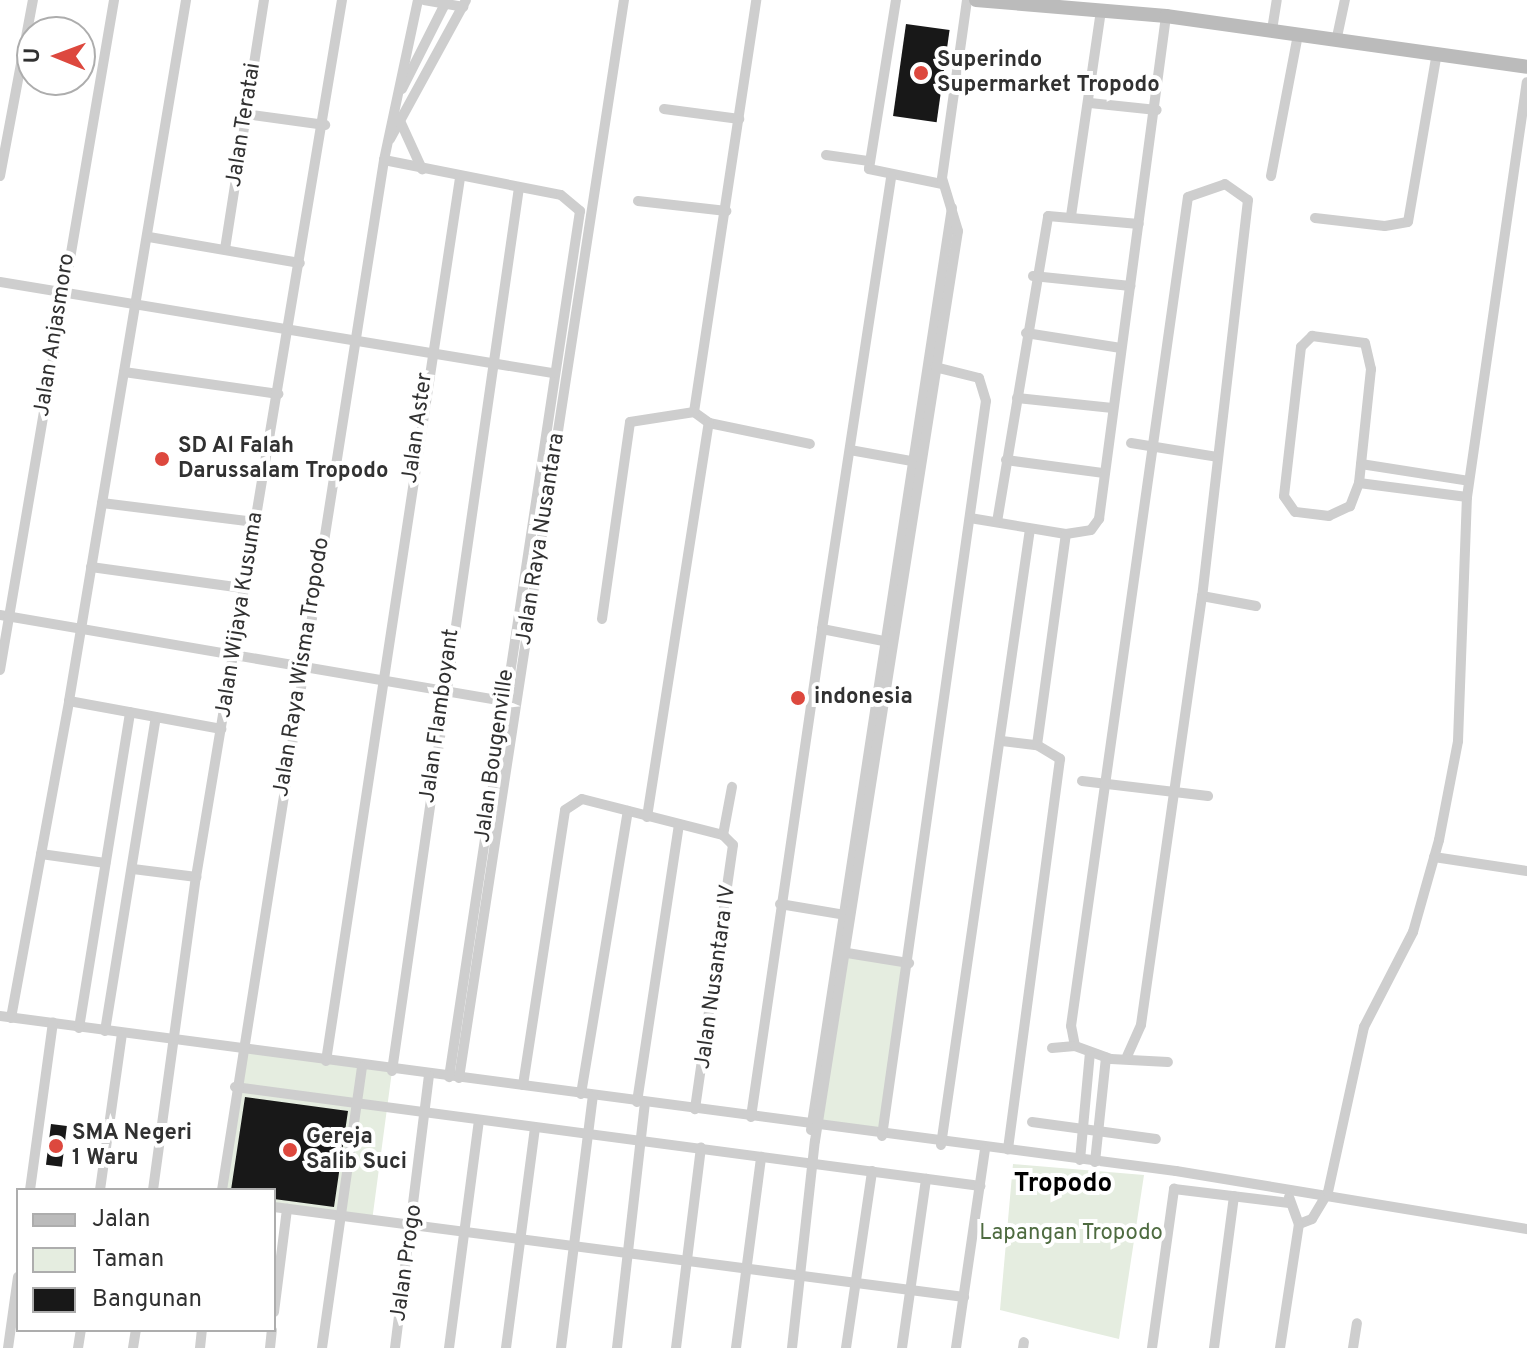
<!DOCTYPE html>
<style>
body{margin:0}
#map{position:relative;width:1527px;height:1348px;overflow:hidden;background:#fff;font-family:Overpass,sans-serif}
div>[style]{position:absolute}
.green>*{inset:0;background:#e5ede0;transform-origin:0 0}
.building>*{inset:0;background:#181818;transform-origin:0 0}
.minor>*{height:10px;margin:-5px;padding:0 5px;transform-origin:5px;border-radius:5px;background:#cecece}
.secondary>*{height:14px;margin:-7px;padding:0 7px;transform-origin:7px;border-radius:7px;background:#bbb}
.dots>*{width:22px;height:22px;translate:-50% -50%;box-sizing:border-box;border:4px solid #fff;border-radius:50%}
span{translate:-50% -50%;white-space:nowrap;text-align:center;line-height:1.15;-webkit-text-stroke:8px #fff;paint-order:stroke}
.poi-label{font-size:22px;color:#313131;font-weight:700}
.left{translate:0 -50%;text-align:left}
.street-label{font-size:22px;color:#313131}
.park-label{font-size:22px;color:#4e6b40}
.quarter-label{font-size:26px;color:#000;font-weight:700}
.legend{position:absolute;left:16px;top:1188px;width:260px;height:144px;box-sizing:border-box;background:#fff;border:2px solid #adadad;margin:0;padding:10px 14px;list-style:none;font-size:24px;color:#313131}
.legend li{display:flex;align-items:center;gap:16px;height:40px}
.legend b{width:40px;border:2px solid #adadad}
.north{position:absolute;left:16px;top:16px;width:80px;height:80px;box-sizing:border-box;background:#fff;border:2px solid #adadad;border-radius:50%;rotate:271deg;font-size:22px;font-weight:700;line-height:32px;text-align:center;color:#313131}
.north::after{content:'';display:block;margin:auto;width:28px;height:36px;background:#dd483e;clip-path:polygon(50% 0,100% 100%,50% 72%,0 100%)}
</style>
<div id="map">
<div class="green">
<i style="left:847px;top:953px;width:63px;height:176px;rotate:9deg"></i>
<i style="clip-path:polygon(240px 1047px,392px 1071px,372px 1221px,274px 1207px,274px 1190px,222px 1190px)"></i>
<i style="clip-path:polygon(1013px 1164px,1144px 1175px,1119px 1339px,1000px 1310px)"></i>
</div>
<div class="building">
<i style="left:906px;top:24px;width:44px;height:93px;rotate:8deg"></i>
<i style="clip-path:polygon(245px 1097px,348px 1111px,334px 1207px,274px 1199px,274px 1190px,231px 1190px)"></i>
<i style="left:51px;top:1124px;width:16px;height:41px;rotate:7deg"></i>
</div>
<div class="minor">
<i style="left:424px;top:0;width:40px;rotate:10deg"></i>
<i style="left:896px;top:0;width:171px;rotate:99.1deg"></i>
<i style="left:869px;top:169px;width:75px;rotate:11.6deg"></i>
<i style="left:1272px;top:30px;width:30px;rotate:-81deg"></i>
<i style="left:1337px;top:37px;width:38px;rotate:-78deg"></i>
<i style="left:402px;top:89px;width:100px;rotate:-63.2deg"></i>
<i style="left:1090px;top:103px;width:67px;rotate:6deg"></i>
<i style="left:664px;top:109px;width:76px;rotate:7.6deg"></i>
<i style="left:245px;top:114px;width:81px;rotate:7.8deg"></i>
<i style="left:401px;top:123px;width:51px;rotate:65.5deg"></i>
<i style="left:390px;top:139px;width:158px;rotate:-61.3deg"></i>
<i style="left:826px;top:155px;width:42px;rotate:8.1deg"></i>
<i style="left:384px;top:160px;width:180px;rotate:11.2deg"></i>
<i style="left:561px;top:195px;width:25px;rotate:40deg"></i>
<i style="left:580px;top:211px;width:876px;rotate:98.6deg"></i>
<i style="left:0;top:176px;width:179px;rotate:-79.4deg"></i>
<i style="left:1271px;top:176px;width:145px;rotate:-79.2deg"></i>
<i style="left:638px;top:201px;width:89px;rotate:6.5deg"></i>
<i style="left:1071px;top:216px;width:208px;rotate:-81.7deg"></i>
<i style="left:1315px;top:218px;width:70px;rotate:6.5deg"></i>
<i style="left:1385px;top:226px;width:23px;rotate:-10deg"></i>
<i style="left:1408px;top:222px;width:171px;rotate:-80.3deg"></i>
<i style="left:149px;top:237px;width:153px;rotate:9.8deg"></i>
<i style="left:225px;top:249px;width:252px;rotate:-81.1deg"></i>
<i style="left:1033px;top:276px;width:98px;rotate:5.9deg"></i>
<i style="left:0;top:282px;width:559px;rotate:9.36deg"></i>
<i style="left:1026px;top:333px;width:96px;rotate:9deg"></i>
<i style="left:1312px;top:336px;width:53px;rotate:7.5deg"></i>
<i style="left:1365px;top:343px;width:27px;rotate:77deg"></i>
<i style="left:1371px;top:369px;width:115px;rotate:96deg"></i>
<i style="left:1359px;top:483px;width:25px;rotate:111deg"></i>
<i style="left:1350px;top:506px;width:23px;rotate:155deg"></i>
<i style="left:1329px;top:516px;width:34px;rotate:-173deg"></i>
<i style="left:1295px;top:512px;width:19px;rotate:-125deg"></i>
<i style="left:1284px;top:496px;width:150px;rotate:-83.5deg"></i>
<i style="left:1301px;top:347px;width:16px;rotate:-45deg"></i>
<i style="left:124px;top:372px;width:156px;rotate:8.1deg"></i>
<i style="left:1017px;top:398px;width:96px;rotate:6deg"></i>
<i style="left:694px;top:412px;width:417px;rotate:-81.4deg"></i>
<i style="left:694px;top:412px;width:19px;rotate:36deg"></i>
<i style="left:709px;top:423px;width:103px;rotate:11.7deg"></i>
<i style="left:1131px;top:443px;width:87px;rotate:9.2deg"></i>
<i style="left:850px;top:450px;width:63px;rotate:10.1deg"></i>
<i style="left:1006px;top:460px;width:99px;rotate:7.6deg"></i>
<i style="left:1361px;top:464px;width:109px;rotate:8.9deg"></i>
<i style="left:1359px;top:483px;width:109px;rotate:7.4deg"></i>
<i style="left:102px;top:503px;width:154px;rotate:7.1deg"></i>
<i style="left:970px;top:518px;width:97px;rotate:9.5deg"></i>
<i style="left:1066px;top:534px;width:25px;rotate:-9deg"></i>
<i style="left:1091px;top:530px;width:14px;rotate:-54deg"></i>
<i style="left:1099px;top:519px;width:507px;rotate:-82.41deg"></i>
<i style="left:997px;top:522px;width:310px;rotate:-80.5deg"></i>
<i style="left:1048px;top:216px;width:91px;rotate:5deg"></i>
<i style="left:91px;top:567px;width:153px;rotate:7.9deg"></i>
<i style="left:1202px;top:596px;width:55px;rotate:10.5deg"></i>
<i style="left:0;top:615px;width:510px;rotate:9.7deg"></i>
<i style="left:602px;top:619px;width:199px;rotate:-81.9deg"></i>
<i style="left:630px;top:422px;width:65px;rotate:-8.9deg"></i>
<i style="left:822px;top:629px;width:457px;rotate:-81.3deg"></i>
<i style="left:0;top:670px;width:680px;rotate:-80.34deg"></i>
<i style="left:69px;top:701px;width:711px;rotate:-80.52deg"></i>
<i style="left:1002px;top:741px;width:35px;rotate:7deg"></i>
<i style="left:1037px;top:745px;width:27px;rotate:31deg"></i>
<i style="left:1060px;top:759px;width:394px;rotate:97.6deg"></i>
<i style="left:1037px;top:745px;width:213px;rotate:-82.2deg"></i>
<i style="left:1082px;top:781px;width:127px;rotate:6.8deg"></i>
<i style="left:647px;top:817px;width:399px;rotate:-81.1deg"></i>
<i style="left:723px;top:835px;width:49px;rotate:-79.4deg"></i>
<i style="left:41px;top:854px;width:65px;rotate:8deg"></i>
<i style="left:1434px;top:857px;width:94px;rotate:8.6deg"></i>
<i style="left:133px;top:869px;width:64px;rotate:7.2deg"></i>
<i style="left:780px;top:904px;width:67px;rotate:9.5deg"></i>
<i style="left:847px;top:953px;width:63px;rotate:9.2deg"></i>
<i style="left:0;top:1016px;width:1186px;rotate:7.51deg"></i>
<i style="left:1176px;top:1171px;width:356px;rotate:9.4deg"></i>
<i style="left:11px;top:1018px;width:322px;rotate:-79.6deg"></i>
<i style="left:69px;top:701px;width:155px;rotate:10.4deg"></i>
<i style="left:79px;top:1028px;width:320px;rotate:-80.8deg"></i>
<i style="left:105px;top:1031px;width:318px;rotate:-80.8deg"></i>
<i style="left:1075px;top:1046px;width:20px;rotate:-101deg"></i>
<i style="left:1071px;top:1026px;width:837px;rotate:-81.97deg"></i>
<i style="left:1188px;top:197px;width:39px;rotate:-19deg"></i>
<i style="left:1225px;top:184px;width:28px;rotate:35deg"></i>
<i style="left:1248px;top:200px;width:399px;rotate:96.6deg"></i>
<i style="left:1202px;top:596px;width:433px;rotate:98.1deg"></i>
<i style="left:1141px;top:1025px;width:34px;rotate:114deg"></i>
<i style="left:1052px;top:1048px;width:23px;rotate:-5deg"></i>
<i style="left:1075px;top:1046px;width:38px;rotate:20deg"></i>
<i style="left:1111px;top:1059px;width:57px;rotate:3deg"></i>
<i style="left:326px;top:1061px;width:893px;rotate:-81.37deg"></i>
<i style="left:392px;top:1071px;width:892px;rotate:-81.82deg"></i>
<i style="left:459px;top:1078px;width:1091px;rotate:-81.3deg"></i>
<i style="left:523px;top:1085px;width:278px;rotate:-81.3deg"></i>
<i style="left:565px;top:810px;width:20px;rotate:-33deg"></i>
<i style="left:582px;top:799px;width:146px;rotate:14.3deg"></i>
<i style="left:723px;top:835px;width:14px;rotate:45deg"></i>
<i style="left:733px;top:845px;width:267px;rotate:98.2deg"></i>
<i style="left:235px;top:1087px;width:752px;rotate:7.57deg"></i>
<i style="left:581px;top:1094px;width:287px;rotate:-80.6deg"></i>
<i style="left:637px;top:1102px;width:281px;rotate:-81.4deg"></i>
<i style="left:751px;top:1117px;width:493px;rotate:-81.7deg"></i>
<i style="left:822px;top:629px;width:68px;rotate:11deg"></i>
<i style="left:1032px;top:1122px;width:125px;rotate:7.8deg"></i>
<i style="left:811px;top:1130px;width:933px;rotate:-81.31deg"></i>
<i style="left:882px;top:1136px;width:742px;rotate:-81.95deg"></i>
<i style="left:986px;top:401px;width:24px;rotate:-107deg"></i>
<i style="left:979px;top:378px;width:45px;rotate:-166deg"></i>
<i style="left:941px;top:1145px;width:622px;rotate:-81.78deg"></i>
<i style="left:1080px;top:1160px;width:107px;rotate:-84.7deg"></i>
<i style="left:1095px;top:1162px;width:105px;rotate:-84deg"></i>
<i style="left:30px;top:1190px;width:169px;rotate:-82.2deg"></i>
<i style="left:100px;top:1190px;width:158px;rotate:-82deg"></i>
<i style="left:153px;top:1190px;width:316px;rotate:-82.2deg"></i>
<i style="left:196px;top:877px;width:889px;rotate:-80.55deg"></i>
<i style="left:222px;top:1190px;width:1043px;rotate:-81.06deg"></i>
<i style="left:384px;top:160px;width:164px;rotate:-78deg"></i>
<i style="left:1289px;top:1197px;width:29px;rotate:70deg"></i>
<i style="left:274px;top:1207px;width:696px;rotate:7.43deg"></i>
<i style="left:1299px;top:1224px;width:14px;rotate:-21deg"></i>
<i style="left:1312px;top:1219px;width:31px;rotate:-59deg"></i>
<i style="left:1328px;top:1192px;width:169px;rotate:-77.7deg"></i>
<i style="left:1364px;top:1027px;width:107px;rotate:-62.7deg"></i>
<i style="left:1413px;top:932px;width:96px;rotate:-74.2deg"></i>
<i style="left:1439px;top:840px;width:101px;rotate:-79.1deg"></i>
<i style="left:1458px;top:741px;width:244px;rotate:-87.9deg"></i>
<i style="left:1467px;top:497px;width:419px;rotate:-81.8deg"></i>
<i style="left:274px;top:1312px;width:104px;rotate:-82.8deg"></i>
<i style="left:8px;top:1348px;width:72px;rotate:-82deg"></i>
<i style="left:78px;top:1348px;width:18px;rotate:-81deg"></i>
<i style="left:133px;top:1348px;width:18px;rotate:-81deg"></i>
<i style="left:200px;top:1348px;width:18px;rotate:-84deg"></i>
<i style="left:270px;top:1348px;width:18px;rotate:-84deg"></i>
<i style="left:322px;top:1348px;width:284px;rotate:-81.9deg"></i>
<i style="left:395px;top:1348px;width:274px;rotate:-82.9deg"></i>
<i style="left:449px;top:1348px;width:229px;rotate:-82.5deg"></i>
<i style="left:506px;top:1348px;width:222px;rotate:-82.5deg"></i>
<i style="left:561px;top:1348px;width:254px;rotate:-82.8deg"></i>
<i style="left:617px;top:1348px;width:247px;rotate:-83.5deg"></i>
<i style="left:676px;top:1348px;width:202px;rotate:-82.9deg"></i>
<i style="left:736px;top:1348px;width:193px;rotate:-82.5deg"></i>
<i style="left:792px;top:1348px;width:208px;rotate:-83.7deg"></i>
<i style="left:815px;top:1141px;width:921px;rotate:-81.07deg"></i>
<i style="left:958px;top:231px;width:55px;rotate:-106.8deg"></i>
<i style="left:942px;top:178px;width:180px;rotate:-82deg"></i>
<i style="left:846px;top:1348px;width:179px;rotate:-81.6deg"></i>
<i style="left:902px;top:1348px;width:171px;rotate:-81.9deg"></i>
<i style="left:956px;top:1348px;width:201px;rotate:-81.7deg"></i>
<i style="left:1023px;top:1348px;width:6px;rotate:-81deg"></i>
<i style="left:1152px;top:1348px;width:161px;rotate:-82.1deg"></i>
<i style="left:1174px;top:1189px;width:116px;rotate:6.9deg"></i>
<i style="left:1214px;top:1348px;width:153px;rotate:-82.5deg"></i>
<i style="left:1280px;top:1348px;width:125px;rotate:-81.3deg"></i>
<i style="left:1353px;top:1348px;width:25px;rotate:-81deg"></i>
</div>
<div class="secondary">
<i style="left:976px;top:0;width:191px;rotate:4.8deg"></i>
<i style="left:1166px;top:16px;width:365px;rotate:8deg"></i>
</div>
<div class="dots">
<i style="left:921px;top:73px;background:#dd483e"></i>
<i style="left:162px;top:459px;background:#dd483e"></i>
<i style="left:798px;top:698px;background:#dd483e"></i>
<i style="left:56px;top:1146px;background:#dd483e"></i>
<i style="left:290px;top:1150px;background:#dd483e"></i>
</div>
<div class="poi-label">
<span class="left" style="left:937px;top:73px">Superindo<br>Supermarket Tropodo</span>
<span class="left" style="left:178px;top:459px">SD Al Falah<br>Darussalam Tropodo</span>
<span class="left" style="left:814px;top:698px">indonesia</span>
<span class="left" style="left:72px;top:1146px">SMA Negeri<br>1 Waru</span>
<span class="left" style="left:306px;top:1150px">Gereja<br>Salib Suci</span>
</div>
<div class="street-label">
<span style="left:244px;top:125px;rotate:-81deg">Jalan Teratai</span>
<span style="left:55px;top:335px;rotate:-81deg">Jalan Anjasmoro</span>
<span style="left:418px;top:428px;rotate:-82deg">Jalan Aster</span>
<span style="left:541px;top:539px;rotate:-81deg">Jalan Raya Nusantara</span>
<span style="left:240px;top:615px;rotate:-81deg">Jalan Wijaya Kusuma</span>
<span style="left:302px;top:667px;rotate:-81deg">Jalan Raya Wisma Tropodo</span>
<span style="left:440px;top:716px;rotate:-82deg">Jalan Flamboyant</span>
<span style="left:495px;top:756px;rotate:-82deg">Jalan Bougenville</span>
<span style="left:716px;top:977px;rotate:-82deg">Jalan Nusantara IV</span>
<span style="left:407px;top:1263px;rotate:-82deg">Jalan Progo</span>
</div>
<div class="park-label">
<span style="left:1071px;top:1234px">Lapangan Tropodo</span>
</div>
<div class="quarter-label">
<span style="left:1063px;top:1185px">Tropodo</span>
</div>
<ul class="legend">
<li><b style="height:10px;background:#bbb"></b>Jalan</li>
<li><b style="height:22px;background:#e5ede0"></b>Taman</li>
<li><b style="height:22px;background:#181818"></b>Bangunan</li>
</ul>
<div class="north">U</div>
</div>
